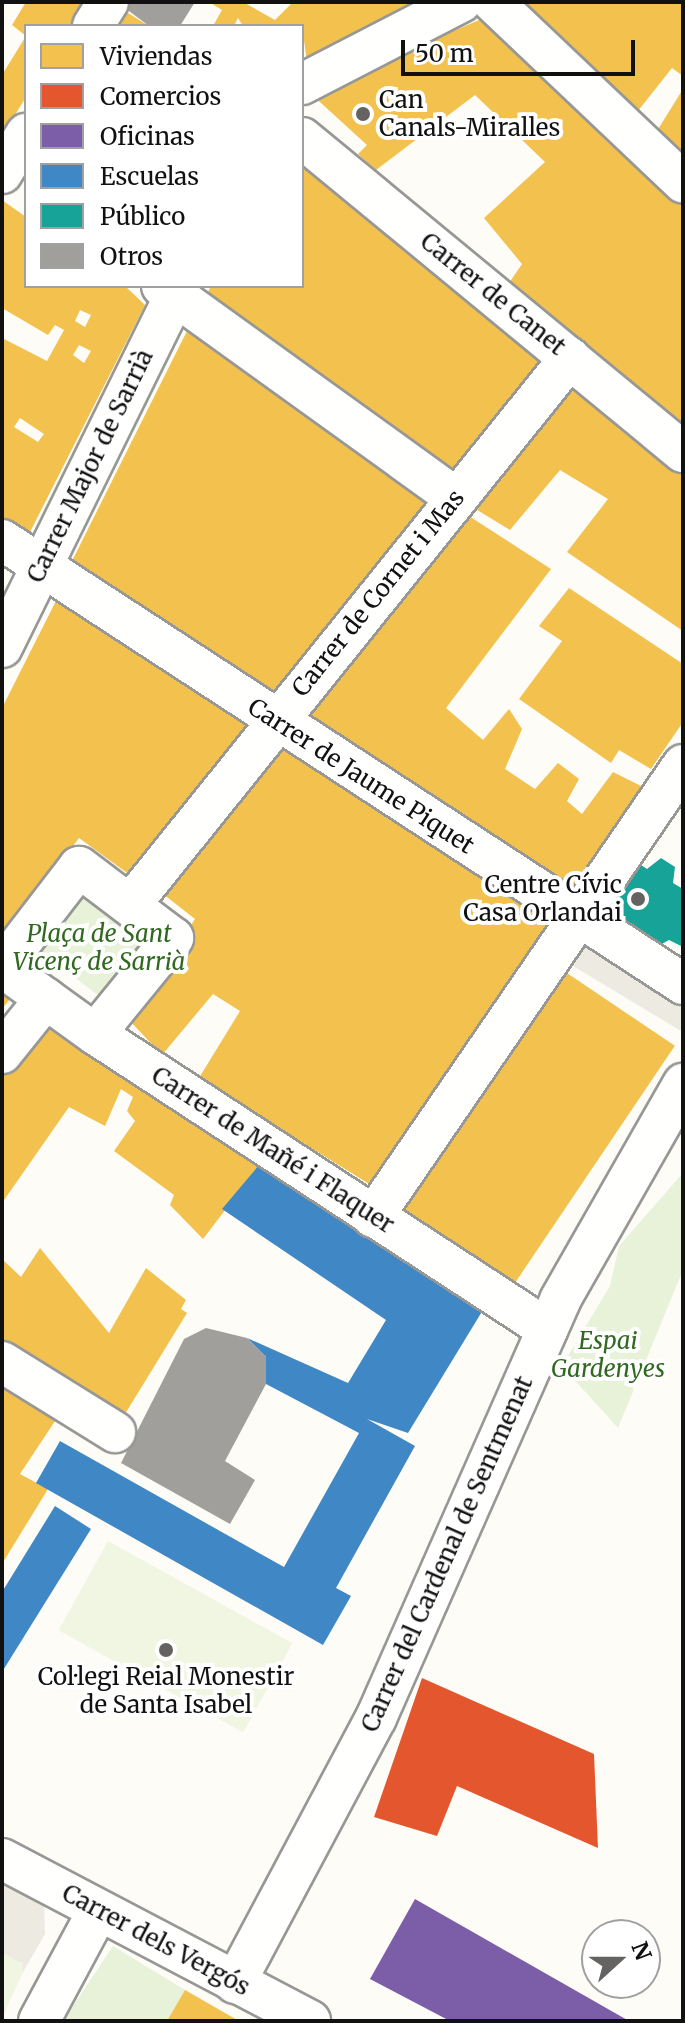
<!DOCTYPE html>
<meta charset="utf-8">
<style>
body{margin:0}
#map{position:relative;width:685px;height:2023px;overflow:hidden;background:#fdfcf7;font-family:Merriweather,serif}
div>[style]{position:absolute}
.green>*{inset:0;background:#e8f2d8;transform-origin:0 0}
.pitch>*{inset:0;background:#f0f6e2;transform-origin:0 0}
.plaza>*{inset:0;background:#edeae2}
.homes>*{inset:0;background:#f2c14e;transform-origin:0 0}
.shops>*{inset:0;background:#e4572e}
.offices>*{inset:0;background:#7b5ea7}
.schools>*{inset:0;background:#3f88c5}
.public>*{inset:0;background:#17a398}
.building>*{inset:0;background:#a19f9c}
.roads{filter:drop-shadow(2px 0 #979795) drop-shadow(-2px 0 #979795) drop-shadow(0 2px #979795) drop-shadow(0 -2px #979795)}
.minor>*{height:40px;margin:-20px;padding:0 20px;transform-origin:20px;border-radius:20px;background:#fffffe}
.dots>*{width:22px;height:22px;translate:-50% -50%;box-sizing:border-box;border:4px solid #fff;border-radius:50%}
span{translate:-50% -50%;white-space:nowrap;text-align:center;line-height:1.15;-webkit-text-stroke:8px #fff;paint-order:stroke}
.poi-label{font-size:24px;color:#111}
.left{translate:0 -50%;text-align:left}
.right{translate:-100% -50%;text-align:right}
.street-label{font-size:24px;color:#111}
.park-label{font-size:24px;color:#326921;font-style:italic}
.frame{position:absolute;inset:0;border:4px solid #111;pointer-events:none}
.legend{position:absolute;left:24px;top:24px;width:280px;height:264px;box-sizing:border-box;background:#fff;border:2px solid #a0a0a0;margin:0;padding:10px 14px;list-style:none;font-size:24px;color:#111}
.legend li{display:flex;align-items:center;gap:16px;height:40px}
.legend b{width:40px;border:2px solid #a0a0a0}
.north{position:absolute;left:581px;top:1919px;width:80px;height:80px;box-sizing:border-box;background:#fff;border:2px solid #a0a0a0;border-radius:50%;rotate:69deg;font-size:22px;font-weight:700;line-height:32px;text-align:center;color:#111}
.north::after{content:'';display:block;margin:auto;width:28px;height:36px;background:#646362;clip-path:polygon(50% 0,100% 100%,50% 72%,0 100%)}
.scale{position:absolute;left:401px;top:40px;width:234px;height:36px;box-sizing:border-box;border:4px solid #111;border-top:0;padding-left:10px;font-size:24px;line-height:28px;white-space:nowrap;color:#111;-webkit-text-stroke:6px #fff;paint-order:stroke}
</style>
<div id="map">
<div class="green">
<i style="left:79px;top:884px;width:96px;height:76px;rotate:38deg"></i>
<i style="clip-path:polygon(683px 1173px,683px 1270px,618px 1428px,562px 1366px,610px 1286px,619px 1246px)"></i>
<i style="clip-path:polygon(113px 1946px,185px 1990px,167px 2021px,63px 2021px)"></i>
</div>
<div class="pitch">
<i style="left:108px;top:1541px;width:211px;height:102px;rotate:29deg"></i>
<i style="clip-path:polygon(2px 1924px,24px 1970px,2px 2018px)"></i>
</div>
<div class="plaza">
<i style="clip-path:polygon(584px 904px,683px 970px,681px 1031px,553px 954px)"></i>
<i style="clip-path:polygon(2px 1875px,44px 1903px,45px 1934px,23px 1972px,22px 1963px,2px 1953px)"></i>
</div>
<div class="homes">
<i style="clip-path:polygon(26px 2px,85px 2px,70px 26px,26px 26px,26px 36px,12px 25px)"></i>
<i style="clip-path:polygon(209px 2px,243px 2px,275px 20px,293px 2px,422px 2px,307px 62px,302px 26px,243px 26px,238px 18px,234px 26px,213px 26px,222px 10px)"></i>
<i style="clip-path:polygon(517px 2px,683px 2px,683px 76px,672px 68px,630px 121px)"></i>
<i style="clip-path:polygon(115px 5px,149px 26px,102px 26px)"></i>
<i style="clip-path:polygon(484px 18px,611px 145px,683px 198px,683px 428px,507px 286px,522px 264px,484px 218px,545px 162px,475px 95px,376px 170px,358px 154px,367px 145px,309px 92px)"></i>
<i style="clip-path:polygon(26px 36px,26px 97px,2px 136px,2px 75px)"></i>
<i style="clip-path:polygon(683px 89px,683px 164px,652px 139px)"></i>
<i style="clip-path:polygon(302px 164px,546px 355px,456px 471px,207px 294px,211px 286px,302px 286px)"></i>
<i style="clip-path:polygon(evenodd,2px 200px,26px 217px,26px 286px,125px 286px,145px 305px,28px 536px,2px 519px,2px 338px,47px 361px,64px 330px,55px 325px,48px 335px,2px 308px,2px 200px,80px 310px,91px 315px,85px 327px,75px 321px,80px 310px,2px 200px,79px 345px,91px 351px,84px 363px,73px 355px,79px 345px,2px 200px,20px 418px,44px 434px,38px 442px,14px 427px,20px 418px)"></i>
<i style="clip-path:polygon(192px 321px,438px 494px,274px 696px,72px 561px)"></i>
<i style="clip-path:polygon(578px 379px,683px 469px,683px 631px,567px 552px,608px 499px,560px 470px,510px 530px,464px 502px)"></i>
<i style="clip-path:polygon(458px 509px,551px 569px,446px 708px,483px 740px,509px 709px,522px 729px,505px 769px,535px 789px,558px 763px,579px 779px,567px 801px,582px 814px,613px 772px,643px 787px,571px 892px,293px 711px)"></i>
<i style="clip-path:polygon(569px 588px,683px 664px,683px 722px,651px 769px,619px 750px,611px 763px,519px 699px,562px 641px,539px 626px)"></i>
<i style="clip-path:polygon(61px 591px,256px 717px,130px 875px,79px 838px,2px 942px,2px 708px)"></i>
<i style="clip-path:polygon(279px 732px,556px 912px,374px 1187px,199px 1078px,240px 1011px,213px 994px,162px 1055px,129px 1020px,195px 919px,158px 890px)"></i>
<i style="left:558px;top:967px;width:141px;height:292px;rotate:34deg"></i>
<i style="clip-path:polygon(2px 977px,18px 989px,2px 1009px)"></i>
<i style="clip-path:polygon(52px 1012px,265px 1158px,203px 1239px,170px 1205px,174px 1195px,114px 1151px,135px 1121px,127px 1111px,133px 1097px,121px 1089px,105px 1126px,69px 1107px,2px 1203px,2px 1072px)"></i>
<i style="clip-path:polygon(40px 1248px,109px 1333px,146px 1268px,186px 1300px,181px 1309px,187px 1313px,125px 1414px,2px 1346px,2px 1259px,21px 1277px)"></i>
<i style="clip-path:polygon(2px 1378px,61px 1412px,20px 1474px,48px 1489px,2px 1564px)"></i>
<i style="clip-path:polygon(185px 1990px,239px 2021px,167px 2021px)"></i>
</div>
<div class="shops">
<i style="clip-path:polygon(422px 1678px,594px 1754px,598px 1848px,457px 1786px,437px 1836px,374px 1817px)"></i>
</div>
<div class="offices">
<i style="clip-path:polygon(415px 1899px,629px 2021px,450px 2021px,370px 1979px)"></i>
</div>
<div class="schools">
<i style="clip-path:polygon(265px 1158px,486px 1305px,408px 1433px,367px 1419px,415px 1446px,336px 1588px,351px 1596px,323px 1645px,36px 1483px,60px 1441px,284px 1567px,359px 1433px,266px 1384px,266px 1357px,247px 1338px,348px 1383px,386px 1320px,222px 1209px)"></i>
<i style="clip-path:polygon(55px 1506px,91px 1529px,2px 1672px,2px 1592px)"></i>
</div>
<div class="public">
<i style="clip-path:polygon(626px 855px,647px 869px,661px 858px,675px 867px,673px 883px,683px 889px,683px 947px,669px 940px,660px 945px,587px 908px)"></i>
</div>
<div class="building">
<i style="clip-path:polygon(117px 2px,195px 2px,180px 26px,149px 26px)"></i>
<i style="clip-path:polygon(206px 1328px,247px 1338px,266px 1357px,266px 1384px,225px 1461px,255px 1480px,230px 1524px,121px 1463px,184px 1339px)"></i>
</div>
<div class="roads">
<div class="minor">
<i style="left:493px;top:2px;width:262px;rotate:43.5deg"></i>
<i style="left:93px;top:26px;width:28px;rotate:-58deg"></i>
<i style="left:302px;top:84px;width:179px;rotate:-27.3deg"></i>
<i style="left:302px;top:138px;width:494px;rotate:39.5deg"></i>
<i style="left:2px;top:173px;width:46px;rotate:-58.4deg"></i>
<i style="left:162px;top:286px;width:361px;rotate:35.8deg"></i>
<i style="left:2px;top:540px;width:813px;rotate:33.1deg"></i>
<i style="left:2px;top:647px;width:402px;rotate:-63.8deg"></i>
<i style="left:130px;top:905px;width:702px;rotate:-51.19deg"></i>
<i style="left:95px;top:1034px;width:124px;rotate:-50.9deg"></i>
<i style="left:173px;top:938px;width:118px;rotate:-142.9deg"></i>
<i style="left:79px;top:867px;width:126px;rotate:127.6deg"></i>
<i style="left:2px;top:967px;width:115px;rotate:35.8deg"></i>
<i style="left:95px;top:1034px;width:540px;rotate:33.13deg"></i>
<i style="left:2px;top:1053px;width:70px;rotate:-51.3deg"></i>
<i style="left:373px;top:1217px;width:548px;rotate:-55.56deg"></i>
<i style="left:2px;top:1362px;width:133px;rotate:31.8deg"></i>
<i style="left:2px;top:1859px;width:348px;rotate:27.7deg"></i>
<i style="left:235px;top:1983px;width:300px;rotate:-62deg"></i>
<i style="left:376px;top:1718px;width:457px;rotate:-66.2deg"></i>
<i style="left:560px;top:1300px;width:249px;rotate:-60.3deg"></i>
<i style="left:39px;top:2021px;width:125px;rotate:-61.8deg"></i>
</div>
</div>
<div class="dots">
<i style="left:363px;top:114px;background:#646362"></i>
<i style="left:638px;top:899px;background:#646362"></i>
<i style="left:166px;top:1650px;background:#646362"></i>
</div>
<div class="poi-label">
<span class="left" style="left:379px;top:114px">Can<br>Canals-Miralles</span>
<span class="right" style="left:622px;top:899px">Centre Cívic<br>Casa Orlandai</span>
<span style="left:166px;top:1691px">Col·legi Reial Monestir<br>de Santa Isabel</span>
</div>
<div class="street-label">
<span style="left:493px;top:294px;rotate:39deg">Carrer de Canet</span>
<span style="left:90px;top:466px;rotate:-64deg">Carrer Major de Sarrià</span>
<span style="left:378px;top:593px;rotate:-51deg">Carrer de Cornet i Mas</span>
<span style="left:361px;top:776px;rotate:33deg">Carrer de Jaume Piquet</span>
<span style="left:273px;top:1150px;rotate:33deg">Carrer de Mañé i Flaquer</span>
<span style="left:447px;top:1554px;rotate:-66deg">Carrer del Cardenal de Sentmenat</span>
<span style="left:156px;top:1940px;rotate:28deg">Carrer dels Vergós</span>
</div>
<div class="park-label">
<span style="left:99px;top:948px">Plaça de Sant<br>Vicenç de Sarrià</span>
<span style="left:608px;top:1355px">Espai<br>Gardenyes</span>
</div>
<div class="frame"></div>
<ul class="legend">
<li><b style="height:22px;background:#f2c14e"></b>Viviendas</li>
<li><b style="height:22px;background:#e4572e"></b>Comercios</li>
<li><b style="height:22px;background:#7b5ea7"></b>Oficinas</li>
<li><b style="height:22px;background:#3f88c5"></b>Escuelas</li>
<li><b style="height:22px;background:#17a398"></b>Público</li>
<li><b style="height:22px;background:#a19f9c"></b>Otros</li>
</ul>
<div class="north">N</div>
<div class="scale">50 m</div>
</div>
